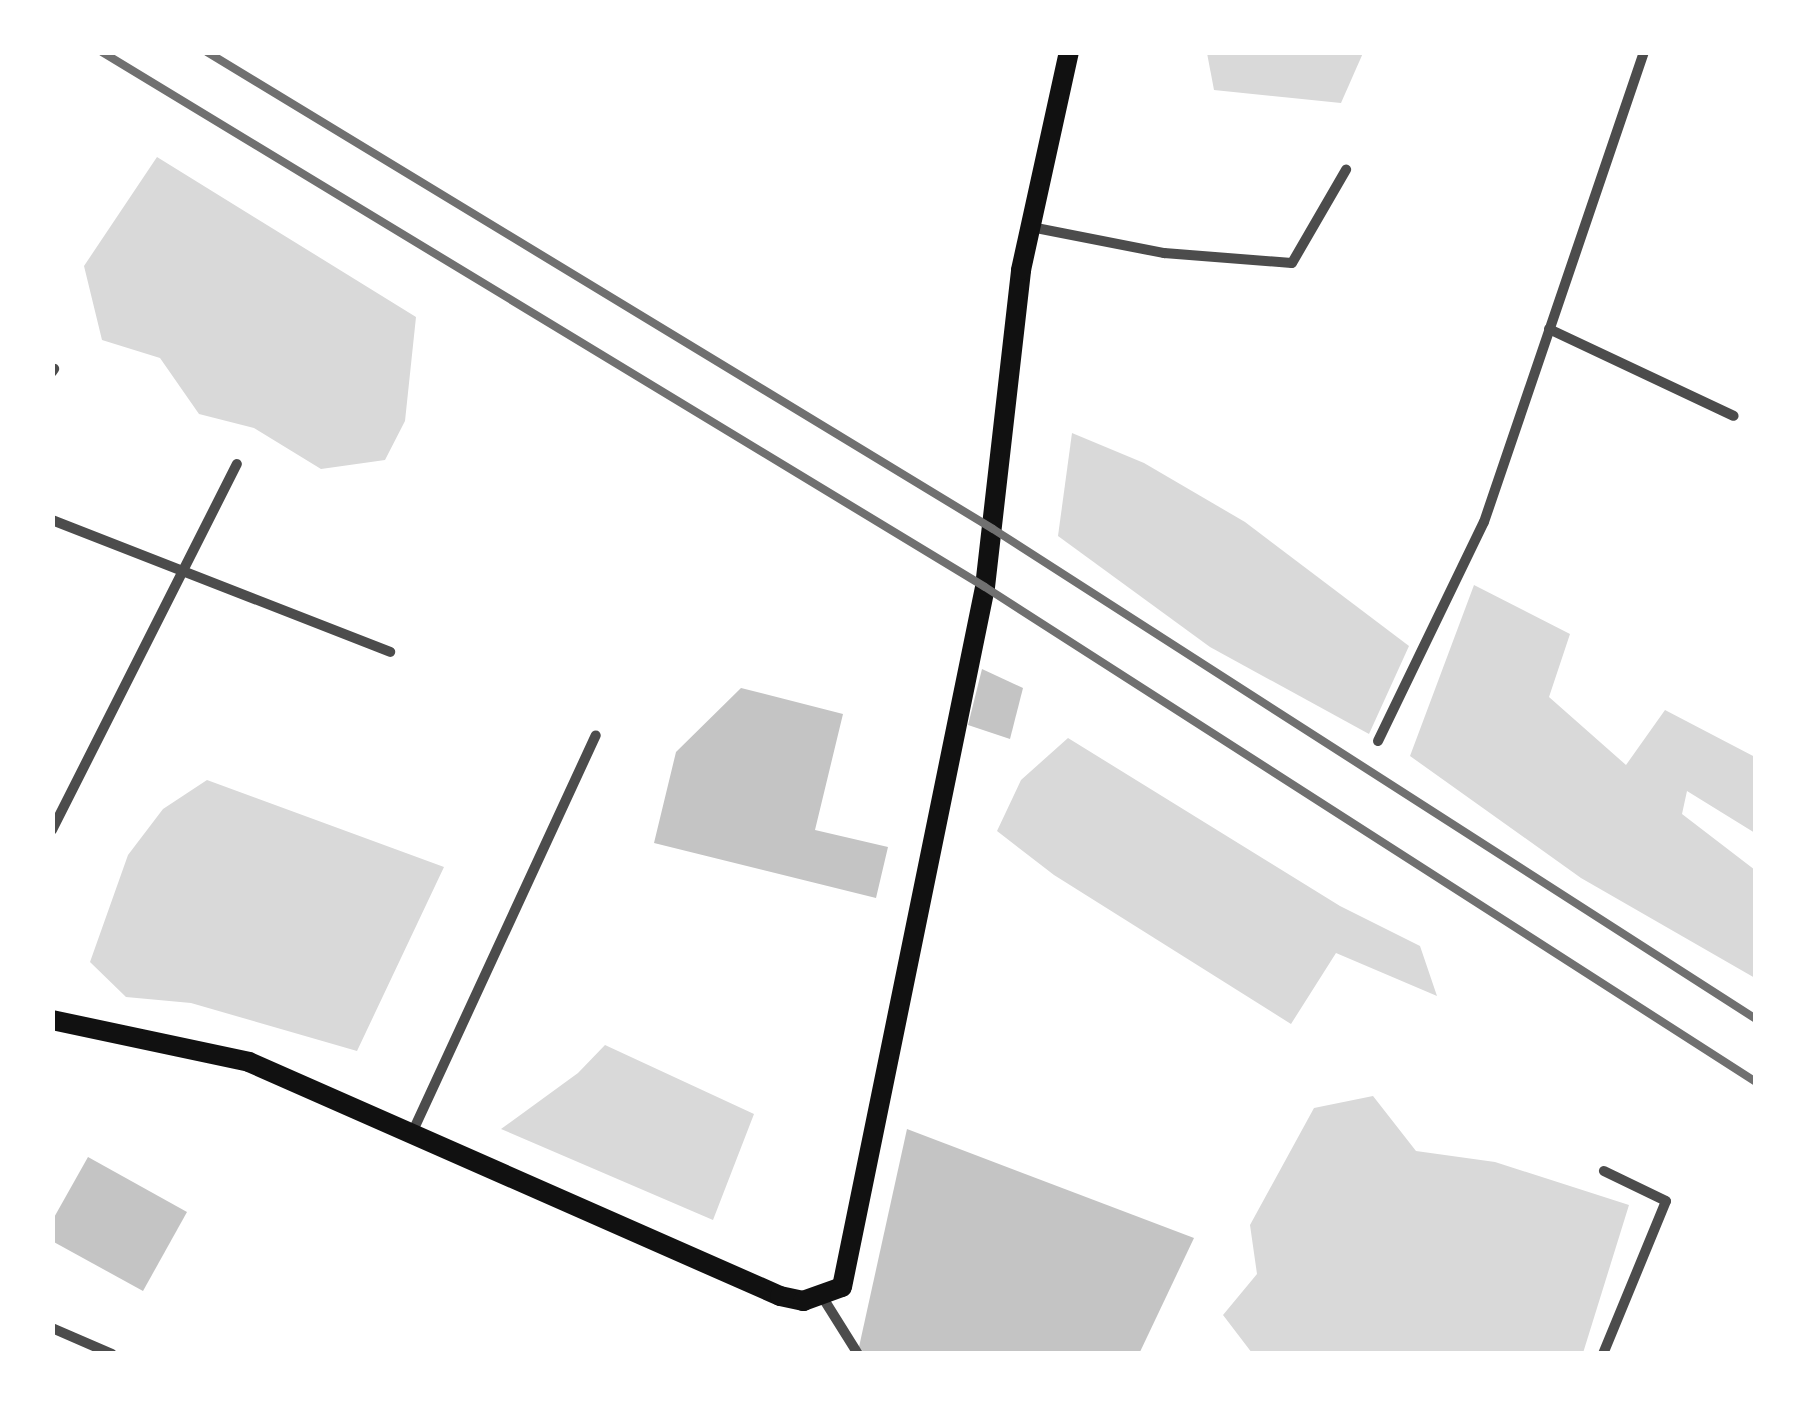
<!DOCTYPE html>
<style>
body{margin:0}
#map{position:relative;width:1808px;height:1406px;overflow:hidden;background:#fff;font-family:"Alegreya Sans",sans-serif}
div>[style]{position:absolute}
.water>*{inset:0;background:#d9d9d9}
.building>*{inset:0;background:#c4c4c4}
.minor>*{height:10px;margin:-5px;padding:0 5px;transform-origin:5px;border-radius:5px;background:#4c4c4c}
.secondary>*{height:20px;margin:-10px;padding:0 10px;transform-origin:10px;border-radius:10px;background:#111}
.rail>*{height:8px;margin:-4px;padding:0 4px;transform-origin:4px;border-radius:4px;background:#707070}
span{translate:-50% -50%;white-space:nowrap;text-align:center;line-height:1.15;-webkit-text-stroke:9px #fff;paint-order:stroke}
.frame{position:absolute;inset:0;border:55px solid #fff;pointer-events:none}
</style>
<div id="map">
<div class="water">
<i style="clip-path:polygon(1207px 53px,1207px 52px,1363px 53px,1341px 103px,1214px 90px)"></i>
<i style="clip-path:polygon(157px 157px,416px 317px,405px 421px,385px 460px,321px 469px,254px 428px,199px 414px,160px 358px,102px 340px,84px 266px)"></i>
<i style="clip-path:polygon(1072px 433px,1144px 463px,1245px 522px,1409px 646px,1369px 734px,1210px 647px,1058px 536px)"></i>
<i style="clip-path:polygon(1474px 585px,1570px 634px,1549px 697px,1626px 765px,1665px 710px,1755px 757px,1755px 833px,1687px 791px,1682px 814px,1755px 870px,1755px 978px,1581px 878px,1410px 756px)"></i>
<i style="clip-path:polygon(1068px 738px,1340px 906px,1420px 946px,1437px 996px,1336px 953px,1291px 1024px,1054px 875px,997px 831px,1021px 780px)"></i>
<i style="clip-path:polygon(207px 780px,444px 867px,357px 1051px,191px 1003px,126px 997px,90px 962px,128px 855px,163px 809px)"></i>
<i style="clip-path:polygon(605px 1045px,754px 1114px,713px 1220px,501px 1129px,578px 1073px)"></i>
<i style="clip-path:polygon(1373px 1096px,1416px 1151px,1495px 1162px,1629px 1205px,1583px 1353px,1252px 1353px,1223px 1315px,1257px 1274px,1250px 1225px,1314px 1108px)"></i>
</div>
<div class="building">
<i style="clip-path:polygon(982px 669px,1023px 688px,1010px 739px,968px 725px)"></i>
<i style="clip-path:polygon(741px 688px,843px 714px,815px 830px,888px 847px,876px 898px,654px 843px,676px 752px)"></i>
<i style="clip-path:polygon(907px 1129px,1194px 1238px,1139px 1354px,865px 1354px,859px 1347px)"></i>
<i style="clip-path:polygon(88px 1157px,187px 1212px,143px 1291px,52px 1241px,52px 1221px)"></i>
</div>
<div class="minor">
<i style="left:1031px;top:227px;width:136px;rotate:11.1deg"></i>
<i style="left:1164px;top:253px;width:128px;rotate:4.5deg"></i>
<i style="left:1292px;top:263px;width:108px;rotate:-59.9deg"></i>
<i style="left:1549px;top:329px;width:204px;rotate:25.2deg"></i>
<i style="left:52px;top:372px;width:4px;rotate:-56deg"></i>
<i style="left:52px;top:520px;width:363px;rotate:21.3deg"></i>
<i style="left:1378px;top:741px;width:243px;rotate:-64.2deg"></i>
<i style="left:1484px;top:522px;width:496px;rotate:-71.2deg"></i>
<i style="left:52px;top:830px;width:410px;rotate:-63.2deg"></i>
<i style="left:412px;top:1133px;width:438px;rotate:-65.2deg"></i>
<i style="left:823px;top:1298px;width:66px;rotate:58deg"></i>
<i style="left:52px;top:1328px;width:65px;rotate:23.4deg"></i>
<i style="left:1603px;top:1354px;width:165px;rotate:-67.6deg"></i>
<i style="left:1666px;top:1201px;width:69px;rotate:-154.2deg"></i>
</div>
<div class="secondary">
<i style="left:52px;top:1020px;width:201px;rotate:12deg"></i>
<i style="left:249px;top:1062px;width:580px;rotate:23.78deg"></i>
<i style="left:780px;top:1296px;width:24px;rotate:12deg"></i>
<i style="left:803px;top:1301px;width:41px;rotate:-19.7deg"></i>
<i style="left:842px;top:1287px;width:714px;rotate:-78.45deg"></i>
<i style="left:985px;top:587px;width:319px;rotate:-83.5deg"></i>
<i style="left:1021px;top:270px;width:223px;rotate:-77.6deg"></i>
</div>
<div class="rail">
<i style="left:102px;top:52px;width:1032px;rotate:31.21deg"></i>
<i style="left:985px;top:587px;width:916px;rotate:32.7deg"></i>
<i style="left:207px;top:52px;width:919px;rotate:31.25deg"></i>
<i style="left:993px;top:529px;width:907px;rotate:32.71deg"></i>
</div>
<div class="frame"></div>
</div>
